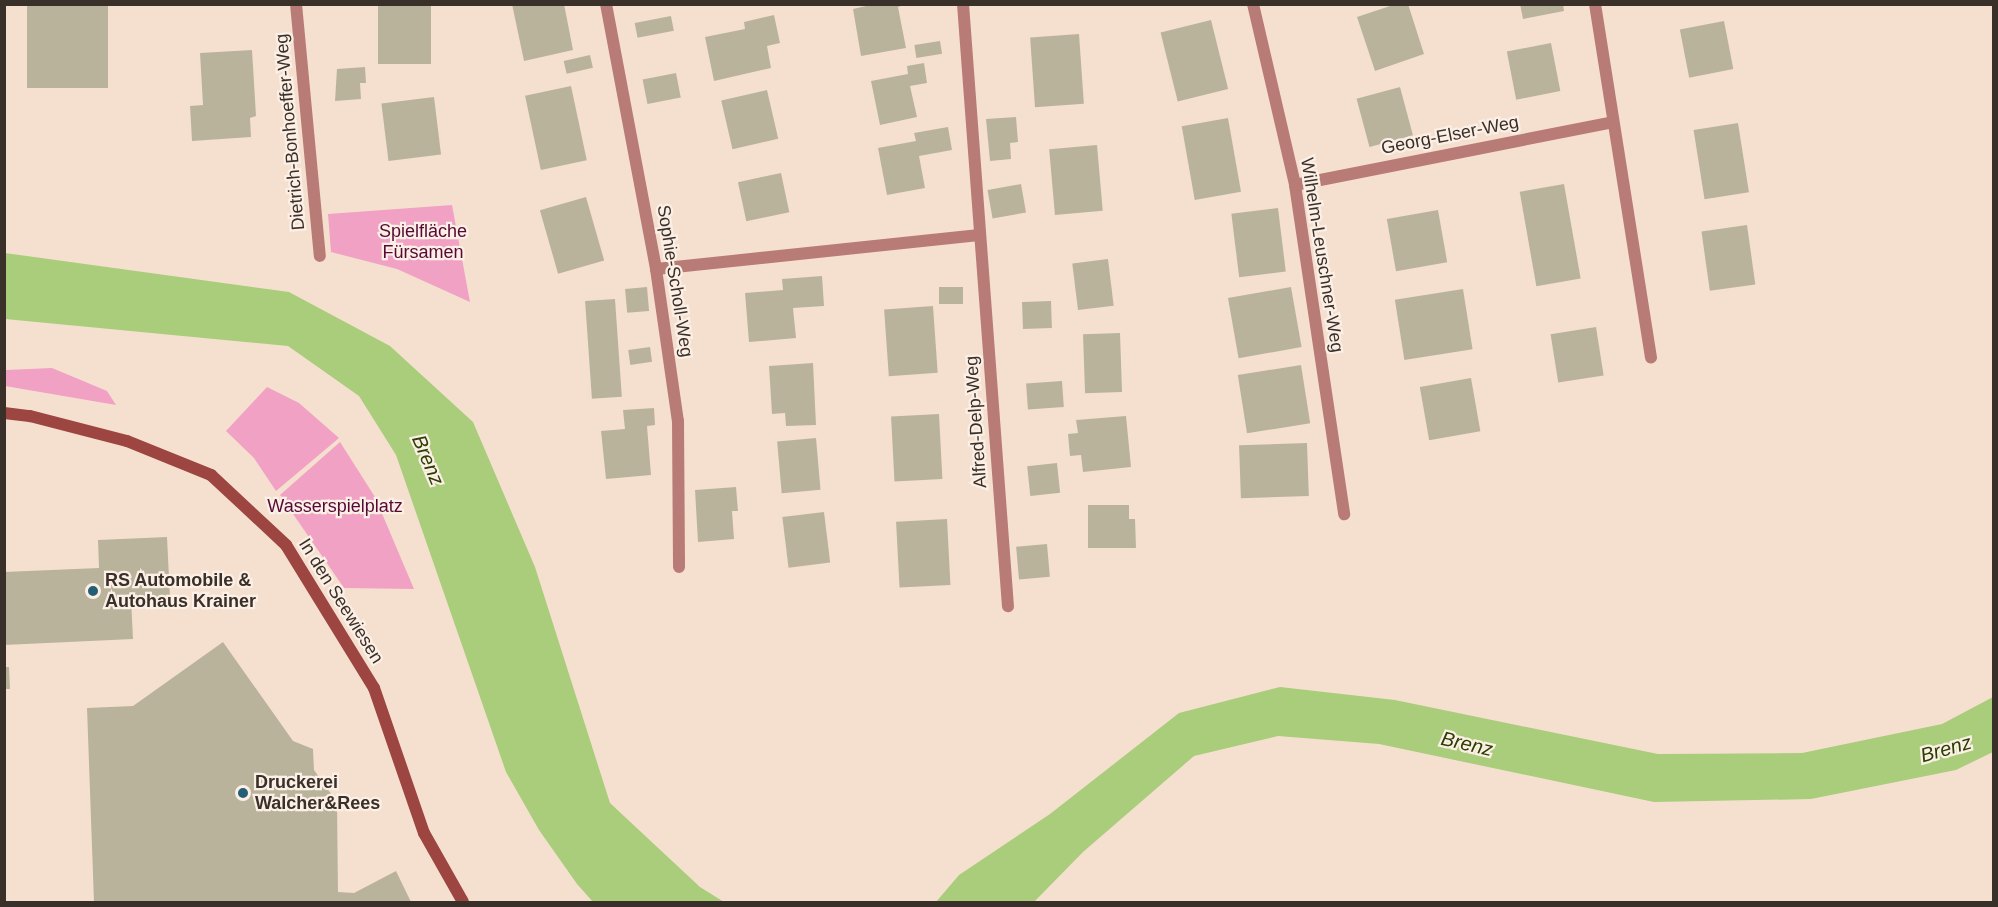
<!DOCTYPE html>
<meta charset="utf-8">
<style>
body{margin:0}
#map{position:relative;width:1998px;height:907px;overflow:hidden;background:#f5e0d0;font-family:Arial,sans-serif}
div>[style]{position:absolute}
.green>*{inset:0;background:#f0a1c4}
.water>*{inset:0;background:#aacd7c}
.building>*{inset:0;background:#bab39c;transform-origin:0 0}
.street>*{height:12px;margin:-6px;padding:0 6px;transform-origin:6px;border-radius:6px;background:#b97b75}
.secondary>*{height:12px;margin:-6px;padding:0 6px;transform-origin:6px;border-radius:6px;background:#9d4541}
.dots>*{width:16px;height:16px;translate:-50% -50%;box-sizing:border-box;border:3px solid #fcefe5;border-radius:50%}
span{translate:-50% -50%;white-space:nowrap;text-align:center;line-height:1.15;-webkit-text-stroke:4.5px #fcefe5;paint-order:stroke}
.street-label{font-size:18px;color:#39302a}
.park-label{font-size:18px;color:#560936}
.poi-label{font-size:18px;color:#39302a;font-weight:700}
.left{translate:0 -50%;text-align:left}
.water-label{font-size:20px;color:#2a3f02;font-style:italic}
.frame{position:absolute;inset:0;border:6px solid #39302a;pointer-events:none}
</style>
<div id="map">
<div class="green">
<i style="clip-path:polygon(452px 205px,470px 302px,397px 269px,331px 252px,328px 214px)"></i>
<i style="clip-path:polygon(52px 368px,107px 391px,116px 405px,5px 386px,6px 370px)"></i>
<i style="clip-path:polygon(267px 387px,299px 403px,339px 438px,276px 491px,254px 458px,226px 431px)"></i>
<i style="clip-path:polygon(340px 442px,375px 497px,414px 589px,344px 588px,280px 495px)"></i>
</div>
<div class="water">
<i style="clip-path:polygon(5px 253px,289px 292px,390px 346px,473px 422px,535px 567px,610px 803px,700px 887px,724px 902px,593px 902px,577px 884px,539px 830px,506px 772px,396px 455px,359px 396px,288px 346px,5px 319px)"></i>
<i style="clip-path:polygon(1280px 687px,1395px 700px,1658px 754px,1802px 753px,1942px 724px,1993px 697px,1993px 752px,1956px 770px,1811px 799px,1654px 802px,1379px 744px,1278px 736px,1194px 756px,1083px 852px,1034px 902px,936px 902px,959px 875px,1050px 814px,1179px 713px)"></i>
</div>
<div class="building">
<i style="left:27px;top:4px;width:81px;height:84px"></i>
<i style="left:378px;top:4px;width:53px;height:60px"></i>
<i style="clip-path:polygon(512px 4px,564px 4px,573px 50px,524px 61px)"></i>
<i style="clip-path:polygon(875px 4px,906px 4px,898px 7px,906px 48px,861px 56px,853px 9px)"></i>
<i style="clip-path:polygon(1396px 4px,1408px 4px,1424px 54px,1375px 71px,1357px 17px)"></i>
<i style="clip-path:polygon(1520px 4px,1563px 4px,1564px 11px,1523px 19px)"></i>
<i style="clip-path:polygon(774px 15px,780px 43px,767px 46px,771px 68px,714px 81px,705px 37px,745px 29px,744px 22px)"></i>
<i style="left:671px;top:16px;width:15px;height:37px;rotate:79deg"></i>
<i style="left:1211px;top:20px;width:71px;height:52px;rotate:76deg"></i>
<i style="left:1724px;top:21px;width:49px;height:45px;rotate:79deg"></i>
<i style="left:1079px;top:34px;width:70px;height:49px;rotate:86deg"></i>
<i style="left:940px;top:41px;width:13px;height:26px;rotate:81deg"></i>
<i style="left:1551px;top:43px;width:49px;height:45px;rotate:79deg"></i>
<i style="clip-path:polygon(252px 50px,256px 116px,250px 118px,251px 137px,192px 141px,190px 106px,203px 105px,200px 53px)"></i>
<i style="left:590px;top:55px;width:13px;height:27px;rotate:77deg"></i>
<i style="clip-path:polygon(924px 63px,927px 83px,910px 86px,917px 117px,880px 125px,871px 81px,908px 74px,907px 66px)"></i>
<i style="clip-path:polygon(365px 67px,366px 83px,360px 83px,361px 99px,335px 101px,337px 69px)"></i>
<i style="left:676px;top:73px;width:25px;height:34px;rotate:79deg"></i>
<i style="left:571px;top:86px;width:76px;height:47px;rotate:78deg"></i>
<i style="left:1400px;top:87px;width:50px;height:45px;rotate:75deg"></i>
<i style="left:767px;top:90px;width:50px;height:47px;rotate:77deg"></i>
<i style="left:434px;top:97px;width:58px;height:53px;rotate:83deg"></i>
<i style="clip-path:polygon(1016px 117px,1018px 142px,1010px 143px,1011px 159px,990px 161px,986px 119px)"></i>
<i style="left:1228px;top:118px;width:75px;height:47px;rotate:80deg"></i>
<i style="left:1738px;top:123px;width:70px;height:45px;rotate:81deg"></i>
<i style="clip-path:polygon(948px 127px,952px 150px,919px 156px,925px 188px,887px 195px,878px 148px,916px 141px,914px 133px)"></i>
<i style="left:1097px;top:145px;width:66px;height:48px;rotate:85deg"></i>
<i style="left:781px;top:173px;width:40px;height:44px;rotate:78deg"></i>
<i style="left:1021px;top:184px;width:29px;height:34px;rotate:80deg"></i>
<i style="left:1564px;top:184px;width:96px;height:45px;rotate:80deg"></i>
<i style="left:586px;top:197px;width:66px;height:48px;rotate:74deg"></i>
<i style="left:1278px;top:208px;width:64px;height:47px;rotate:83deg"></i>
<i style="left:1438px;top:210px;width:53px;height:52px;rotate:80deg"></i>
<i style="left:1747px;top:225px;width:60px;height:46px;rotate:82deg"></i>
<i style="left:1108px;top:259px;width:47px;height:36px;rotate:83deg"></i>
<i style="clip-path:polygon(822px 276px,824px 306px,793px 308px,796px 338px,749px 342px,745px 293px,783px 290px,782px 279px)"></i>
<i style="left:647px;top:287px;width:24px;height:22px;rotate:85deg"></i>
<i style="left:939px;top:287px;width:24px;height:17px"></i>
<i style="left:1291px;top:287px;width:61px;height:64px;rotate:80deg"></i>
<i style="left:1463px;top:289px;width:61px;height:69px;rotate:81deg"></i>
<i style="left:615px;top:299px;width:98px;height:30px;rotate:86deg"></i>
<i style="left:1051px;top:301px;width:27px;height:29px;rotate:88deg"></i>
<i style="left:933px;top:306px;width:67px;height:49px;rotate:86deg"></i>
<i style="left:1596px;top:327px;width:49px;height:46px;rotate:81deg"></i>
<i style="left:1120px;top:333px;width:59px;height:37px;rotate:88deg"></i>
<i style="left:650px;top:347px;width:15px;height:22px;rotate:82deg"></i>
<i style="clip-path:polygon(813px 363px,816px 425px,786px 426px,785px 413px,772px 414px,769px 366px)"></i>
<i style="left:1301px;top:365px;width:59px;height:64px;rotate:81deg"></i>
<i style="left:1471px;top:378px;width:54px;height:52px;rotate:80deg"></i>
<i style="left:1062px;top:381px;width:26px;height:36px;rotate:86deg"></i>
<i style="clip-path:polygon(654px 408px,655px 425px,647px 426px,651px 475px,606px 479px,601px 431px,625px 429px,623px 410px)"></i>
<i style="left:939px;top:414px;width:65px;height:48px;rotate:87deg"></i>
<i style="clip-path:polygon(1126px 416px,1131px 467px,1083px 472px,1081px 455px,1070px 456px,1068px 434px,1078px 433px,1076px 420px)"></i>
<i style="left:816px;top:438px;width:52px;height:39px;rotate:85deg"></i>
<i style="left:1307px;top:443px;width:53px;height:68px;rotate:88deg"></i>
<i style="left:1057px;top:463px;width:30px;height:30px;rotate:84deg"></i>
<i style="clip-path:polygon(736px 487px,738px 511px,732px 511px,734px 539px,698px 542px,695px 490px)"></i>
<i style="clip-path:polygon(1088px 505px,1129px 505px,1129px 519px,1135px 519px,1136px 548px,1088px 548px)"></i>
<i style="left:824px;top:512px;width:51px;height:42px;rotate:83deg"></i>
<i style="left:947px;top:519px;width:66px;height:51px;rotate:87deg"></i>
<i style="clip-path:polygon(167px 537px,170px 597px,131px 598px,133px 639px,4px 645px,4px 572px,99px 568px,98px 540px)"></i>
<i style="left:1047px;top:544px;width:33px;height:31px;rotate:85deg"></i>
<i style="clip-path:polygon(223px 642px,293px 741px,313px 749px,314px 770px,337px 802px,338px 892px,354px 893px,396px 871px,411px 902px,94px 902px,87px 708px,133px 706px)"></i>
<i style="clip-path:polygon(4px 667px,9px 667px,10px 689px,4px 689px)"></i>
</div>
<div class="street">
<i style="left:296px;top:4px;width:253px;rotate:84.6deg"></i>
<i style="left:606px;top:4px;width:270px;rotate:79.3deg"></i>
<i style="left:656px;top:269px;width:154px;rotate:81.8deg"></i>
<i style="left:678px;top:421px;width:146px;rotate:89.6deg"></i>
<i style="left:963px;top:4px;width:604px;rotate:85.73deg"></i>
<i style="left:1253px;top:4px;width:186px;rotate:76.9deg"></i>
<i style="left:1295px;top:185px;width:333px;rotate:81.5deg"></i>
<i style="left:1595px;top:4px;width:358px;rotate:81deg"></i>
<i style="left:1295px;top:185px;width:323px;rotate:-11.2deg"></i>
<i style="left:656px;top:269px;width:325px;rotate:-6deg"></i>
</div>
<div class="secondary">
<i style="left:4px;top:413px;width:26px;rotate:7deg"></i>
<i style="left:30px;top:416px;width:100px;rotate:14.5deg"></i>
<i style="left:127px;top:441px;width:91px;rotate:22deg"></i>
<i style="left:211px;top:475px;width:103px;rotate:43deg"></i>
<i style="left:286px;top:545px;width:168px;rotate:58.4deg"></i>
<i style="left:374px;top:688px;width:153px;rotate:71deg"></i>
<i style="left:424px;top:833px;width:79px;rotate:60.5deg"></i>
</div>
<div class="dots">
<i style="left:93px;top:591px;background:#245d76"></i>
<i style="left:243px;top:793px;background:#245d76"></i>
</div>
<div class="street-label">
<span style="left:290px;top:132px;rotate:-95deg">Dietrich-Bonhoeffer-Weg</span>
<span style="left:1450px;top:135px;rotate:-11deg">Georg-Elser-Weg</span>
<span style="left:1322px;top:255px;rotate:81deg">Wilhelm-Leuschner-Weg</span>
<span style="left:675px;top:281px;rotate:81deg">Sophie-Scholl-Weg</span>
<span style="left:976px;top:422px;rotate:-94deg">Alfred-Delp-Weg</span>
<span style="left:341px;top:601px;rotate:58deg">In den Seewiesen</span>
</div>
<div class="park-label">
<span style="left:423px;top:242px">Spielfläche<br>Fürsamen</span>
<span style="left:335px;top:506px">Wasserspielplatz</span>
</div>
<div class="poi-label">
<span class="left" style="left:105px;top:591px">RS Automobile &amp;<br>Autohaus Krainer</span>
<span class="left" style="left:255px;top:793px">Druckerei<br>Walcher&amp;Rees</span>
</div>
<div class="water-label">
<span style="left:428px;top:460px;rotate:67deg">Brenz</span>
<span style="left:1467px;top:744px;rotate:13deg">Brenz</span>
<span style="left:1946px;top:749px;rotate:-16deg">Brenz</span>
</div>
<div class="frame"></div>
</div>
